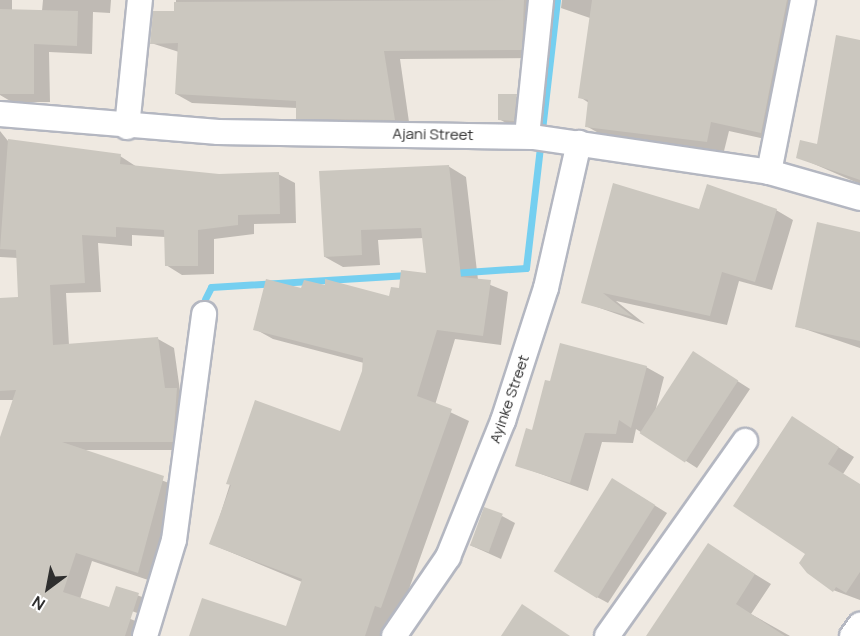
<!DOCTYPE html>
<style>
body{margin:0}
#map{position:relative;width:860px;height:636px;overflow:hidden;background:#efe9e1;font-family:Manrope,sans-serif}
div>[style]{position:absolute}
.shadow>*{inset:0;background:#0003}
.stream>*{height:7px;margin:-3.5px;padding:0 3.5px;transform-origin:3.5px;border-radius:3.5px;background:#75cff0}
.building>*{inset:0;background:#cbc7bf;transform-origin:0 0}
.roads{filter:drop-shadow(2px 0 #b4b7c1) drop-shadow(-2px 0 #b4b7c1) drop-shadow(0 2px #b4b7c1) drop-shadow(0 -2px #b4b7c1)}
.street>*{height:24px;margin:-12px;padding:0 12px;transform-origin:12px;border-radius:12px;background:#fff}
span{translate:-50% -50%;white-space:nowrap;text-align:center;line-height:1.15;-webkit-text-stroke:4.5px #fff;paint-order:stroke}
.street-label{font-size:15px;color:#2e2e2e}
.north{position:absolute;left:18px;top:558px;width:60px;height:60px;-webkit-text-stroke:4px #fff;paint-order:stroke;rotate:212deg;font-size:16px;font-weight:700;line-height:24px;text-align:center;color:#2e2e2e}
.north::after{content:'';display:block;margin:auto;width:21px;height:27px;background:#2e2e2e;clip-path:polygon(50% 0,100% 100%,50% 72%,0 100%)}
</style>
<div id="map">
<div class="shadow">
<i style="clip-path:polygon(0 0,12px 0,12px 10px,42px 11px,43px 0,111px 0,110px 13px,93px 12px,92px 54px,49px 52px,50px 102px,12px 102px,0 95px)"></i>
<i style="clip-path:polygon(176px 0,536px 0,537px 58px,400px 59px,410px 129px,314px 127px,298px 118px,297px 108px,192px 103px,176px 94px,179px 52px,151px 43px,176px 12px)"></i>
<i style="clip-path:polygon(562px 0,807px 0,779px 142px,729px 131px,724px 151px,604px 136px,586px 126px,589px 103px,580px 97px,590px 18px,561px 8px)"></i>
<i style="clip-path:polygon(860px 41px,860px 184px,798px 157px,818px 146px)"></i>
<i style="clip-path:polygon(517px 96px,523px 99px,520px 123px,506px 123px,499px 119px)"></i>
<i style="clip-path:polygon(0 131px,8px 141px,120px 156px,137px 167px,219px 175px,278px 174px,295px 183px,296px 223px,254px 224px,254px 234px,214px 239px,214px 274px,182px 275px,166px 265px,165px 237px,132px 235px,132px 246px,98px 243px,101px 292px,66px 293px,69px 345px,158px 339px,174px 348px,180px 391px,193px 399px,189px 450px,84px 450px,179px 487px,154px 582px,92px 561px,80px 599px,138px 622px,134px 636px,0 636px,0 443px,15px 400px,0 400px,0 299px,19px 299px,18px 258px,0 257px)"></i>
<i style="clip-path:polygon(448px 166px,466px 177px,478px 280px,508px 292px,501px 345px,455px 339px,435px 405px,469px 421px,399px 617px,393px 615px,386px 636px,191px 636px,287px 628px,302px 582px,211px 544px,256px 402px,341px 433px,364px 372px,364px 363px,273px 339px,255px 329px,303px 290px,391px 298px,428px 275px,424px 238px,378px 240px,380px 265px,343px 267px,325px 257px,321px 173px)"></i>
<i style="clip-path:polygon(776px 210px,793px 220px,772px 290px,739px 281px,727px 325px,616px 301px,645px 324px,583px 302px,700px 211px)"></i>
<i style="clip-path:polygon(860px 233px,860px 348px,796px 326px)"></i>
<i style="clip-path:polygon(706px 361px,750px 389px,697px 468px,636px 429px,633px 443px,602px 442px,588px 491px,516px 465px,533px 432px,646px 367px,664px 377px,655px 412px)"></i>
<i style="clip-path:polygon(808px 428px,854px 457px,843px 474px,860px 485px,860px 600px,833px 590px,807px 553px)"></i>
<i style="clip-path:polygon(625px 487px,667px 513px,608px 603px,595px 596px)"></i>
<i style="clip-path:polygon(502px 516px,515px 523px,501px 559px,470px 545px)"></i>
<i style="clip-path:polygon(724px 555px,771px 584px,751px 614px,790px 636px,653px 636px)"></i>
<i style="clip-path:polygon(117px 588px,145px 598px,140px 614px,118px 606px)"></i>
</div>
<div class="stream">
<i style="left:452px;top:273px;width:74px;rotate:-3.9deg"></i>
<i style="left:526px;top:268px;width:270px;rotate:-83.4deg"></i>
<i style="left:205px;top:299px;width:13px;rotate:-63deg"></i>
<i style="left:211px;top:287px;width:197px;rotate:-3.5deg"></i>
</div>
<div class="building">
<i style="clip-path:polygon(524px 0,522px 50px,384px 51px,395px 120px,296px 119px,296px 101px,175px 94px,178px 43px,150px 44px,153px 11px,174px 11px,174px 2px)"></i>
<i style="clip-path:polygon(592px 0,787px 0,761px 133px,711px 122px,707px 142px,585px 127px,588px 100px,578px 98px)"></i>
<i style="clip-path:polygon(0 9px,78px 11px,77px 46px,34px 44px,34px 94px,0 94px)"></i>
<i style="clip-path:polygon(836px 35px,860px 40px,860px 180px,796px 158px,800px 140px,817px 144px)"></i>
<i style="clip-path:polygon(498px 94px,517px 94px,514px 121px,498px 120px)"></i>
<i style="clip-path:polygon(8px 139px,121px 154px,120px 164px,219px 174px,279px 172px,280px 214px,238px 215px,238px 225px,198px 230px,198px 266px,165px 266px,164px 230px,116px 227px,116px 237px,82px 235px,85px 283px,50px 285px,53px 345px,158px 337px,165px 388px,177px 388px,173px 442px,62px 442px,164px 476px,138px 573px,76px 553px,63px 592px,109px 607px,116px 586px,139px 593px,125px 636px,0 636px,0 437px,16px 390px,0 391px,0 298px,18px 297px,16px 250px,0 249px)"></i>
<i style="clip-path:polygon(449px 165px,461px 277px,491px 280px,483px 336px,437px 330px,417px 396px,452px 409px,381px 608px,375px 606px,365px 636px,189px 636px,202px 598px,286px 626px,302px 579px,209px 544px,231px 485px,226px 484px,255px 400px,340px 431px,362px 371px,363px 358px,253px 330px,266px 279px,301px 288px,304px 280px,325px 285px,325px 279px,389px 296px,391px 287px,399px 288px,401px 270px,426px 273px,421px 228px,361px 230px,362px 255px,324px 257px,319px 171px)"></i>
<i style="clip-path:polygon(613px 183px,699px 209px,707px 184px,777px 209px,755px 282px,722px 272px,710px 316px,603px 293px,633px 317px,581px 303px)"></i>
<i style="clip-path:polygon(817px 222px,860px 232px,860px 341px,795px 327px)"></i>
<i style="clip-path:polygon(560px 343px,647px 366px,631px 428px,619px 420px,616px 434px,585px 433px,570px 483px,515px 466px,526px 428px,532px 430px,545px 380px,550px 381px)"></i>
<i style="left:693px;top:351px;width:54px;height:98px;rotate:33deg"></i>
<i style="clip-path:polygon(792px 416px,839px 447px,828px 464px,860px 484px,860px 572px,846px 593px,836px 587px,833px 592px,807px 573px,799px 563px,805px 554px,733px 506px)"></i>
<i style="left:612px;top:478px;width:51px;height:110px;rotate:32deg"></i>
<i style="left:484px;top:507px;width:20px;height:41px;rotate:20deg"></i>
<i style="clip-path:polygon(708px 543px,755px 574px,736px 604px,785px 636px,646px 636px)"></i>
<i style="clip-path:polygon(522px 604px,570px 636px,501px 636px)"></i>
</div>
<div class="roads">
<div class="street">
<i style="left:0;top:114px;width:219px;rotate:4.7deg"></i>
<i style="left:218px;top:132px;width:315px;rotate:0.9deg"></i>
<i style="left:533px;top:137px;width:239px;rotate:8.4deg"></i>
<i style="left:769px;top:172px;width:95px;rotate:15.9deg"></i>
<i style="left:127px;top:127px;width:128px;rotate:-84.2deg"></i>
<i style="left:527px;top:136px;width:137px;rotate:-84.1deg"></i>
<i style="left:769px;top:172px;width:175px;rotate:-78.8deg"></i>
<i style="left:145px;top:636px;width:100px;rotate:-73.2deg"></i>
<i style="left:174px;top:540px;width:228px;rotate:-82.4deg"></i>
<i style="left:394px;top:636px;width:96px;rotate:-55.6deg"></i>
<i style="left:448px;top:557px;width:147px;rotate:-68deg"></i>
<i style="left:503px;top:421px;width:140px;rotate:-72.1deg"></i>
<i style="left:546px;top:288px;width:149px;rotate:-77.2deg"></i>
<i style="left:607px;top:636px;width:239px;rotate:-54.7deg"></i>
<i style="left:852px;top:636px;width:14px;rotate:-54deg"></i>
</div>
</div>
<div class="street-label">
<span style="left:433px;top:134px;rotate:1deg">Ajani Street</span>
<span style="left:509px;top:399px;rotate:-71deg">Ayinke Street</span>
</div>
<div class="north">N</div>
</div>
